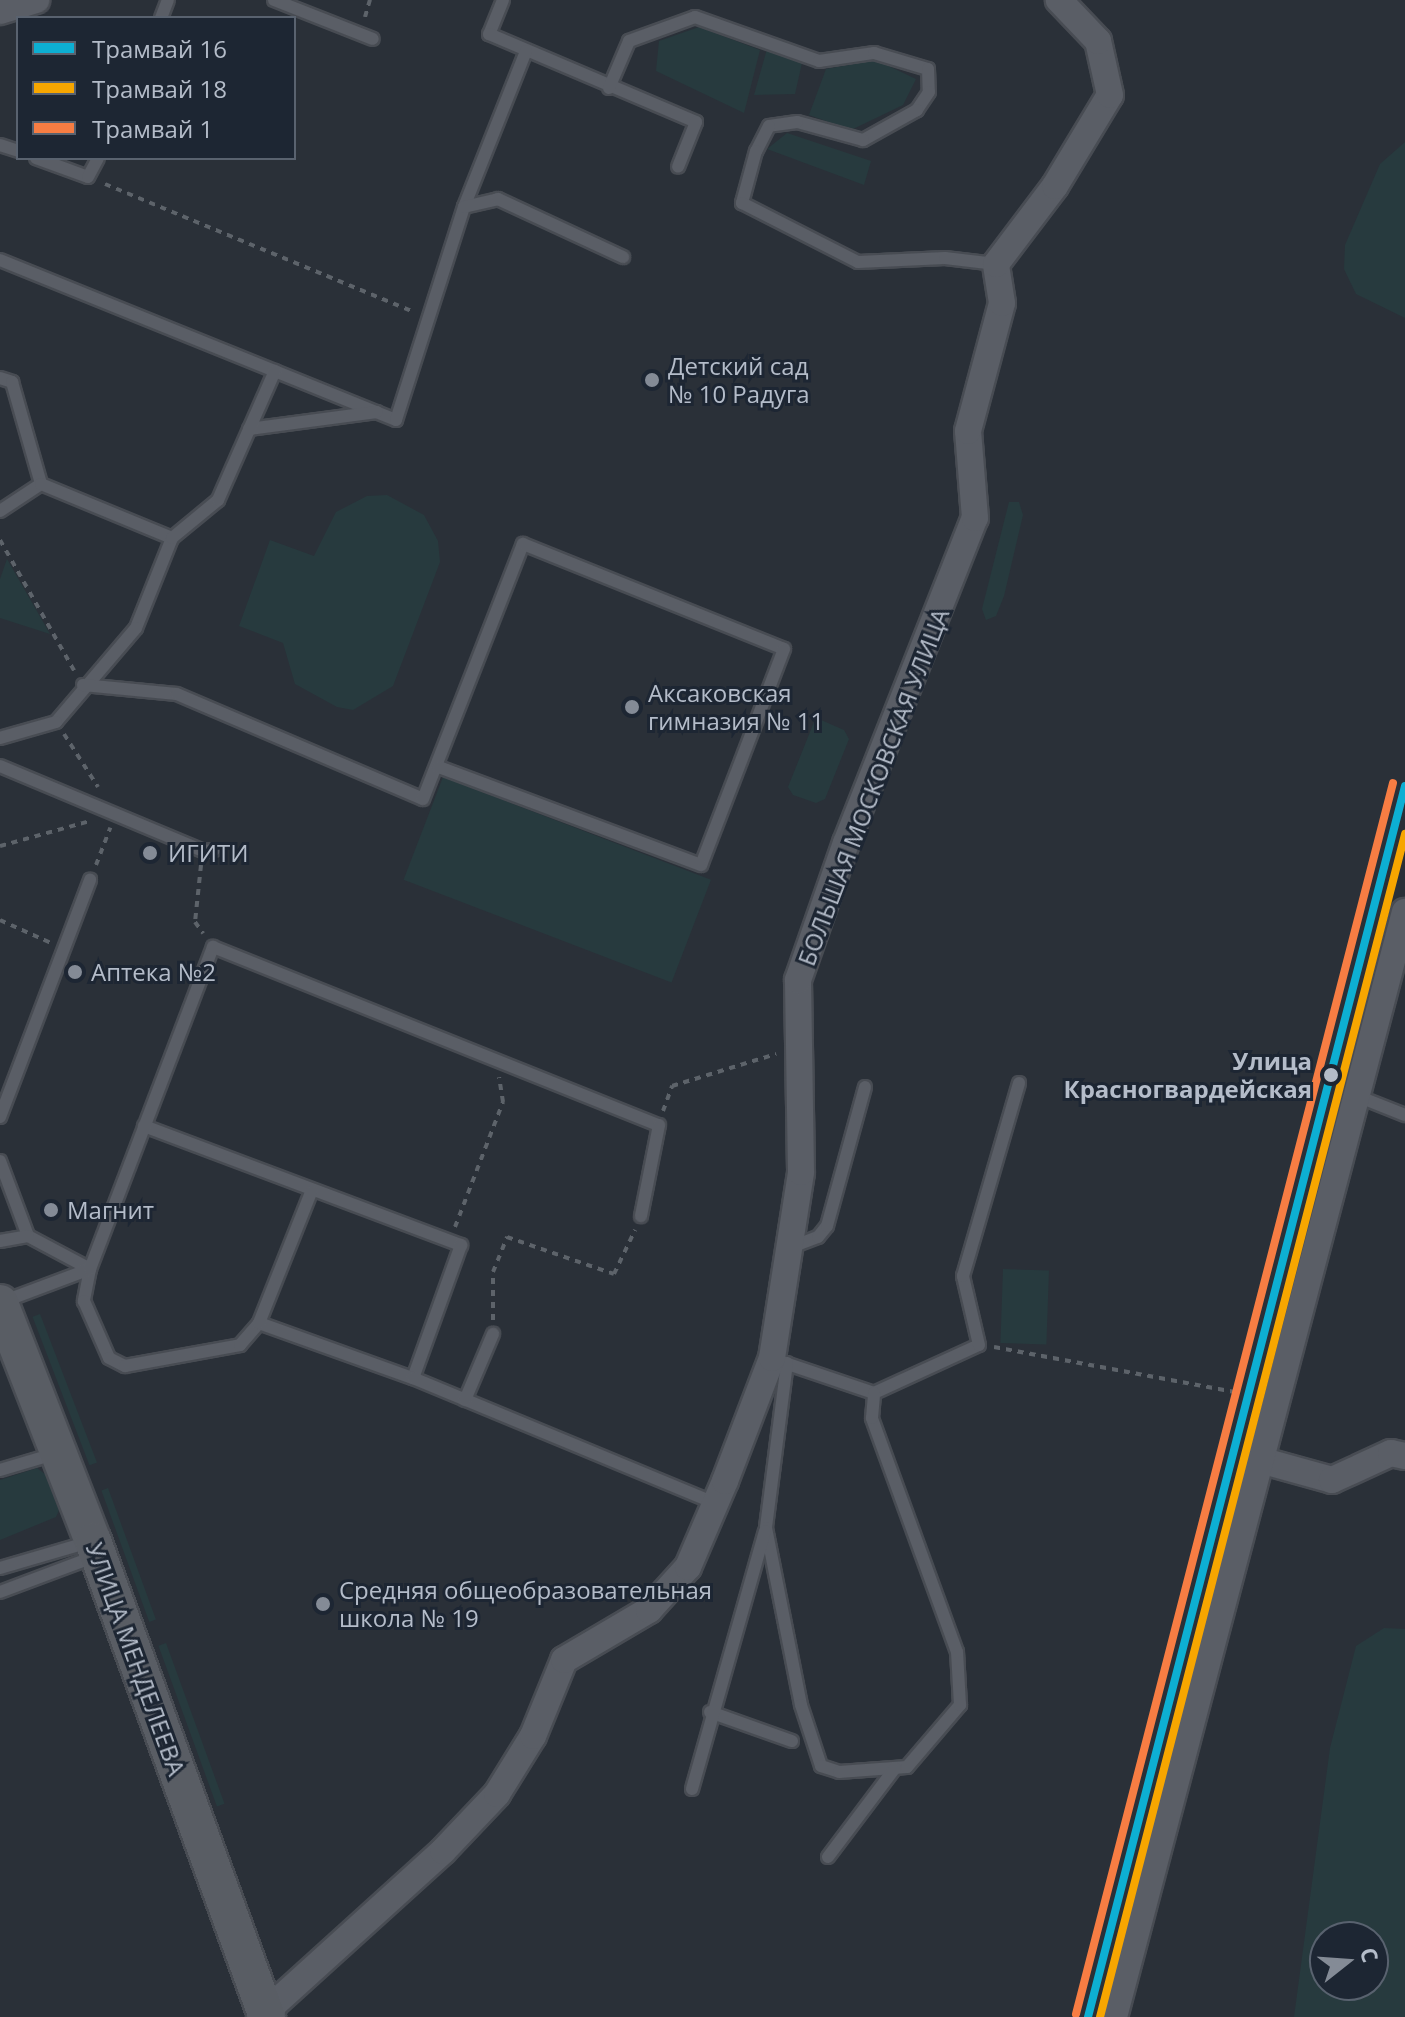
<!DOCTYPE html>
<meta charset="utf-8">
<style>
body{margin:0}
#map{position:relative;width:1405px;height:2017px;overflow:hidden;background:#2a3038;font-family:"Open Sans",sans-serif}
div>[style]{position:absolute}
.green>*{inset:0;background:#273a3e;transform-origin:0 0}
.path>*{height:4px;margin-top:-2px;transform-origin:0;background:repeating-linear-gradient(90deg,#5d636a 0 6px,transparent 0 12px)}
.roads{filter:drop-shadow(2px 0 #484c53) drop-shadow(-2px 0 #484c53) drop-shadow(0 2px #484c53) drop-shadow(0 -2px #484c53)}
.lane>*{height:12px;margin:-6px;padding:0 6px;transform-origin:6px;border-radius:6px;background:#5a5e66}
.street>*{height:26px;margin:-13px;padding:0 13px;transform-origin:13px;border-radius:13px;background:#5a5e66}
.secondary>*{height:36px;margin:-18px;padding:0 18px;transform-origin:18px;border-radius:18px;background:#595d64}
.tram-1>*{height:8px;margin:-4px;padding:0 4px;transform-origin:4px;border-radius:4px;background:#0dafd3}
.tram-2>*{height:8px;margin:-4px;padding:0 4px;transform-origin:4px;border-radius:4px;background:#f7a600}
.tram-3>*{height:8px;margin:-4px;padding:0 4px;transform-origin:4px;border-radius:4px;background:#f77d43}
.dots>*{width:22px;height:22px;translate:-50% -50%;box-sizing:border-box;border:4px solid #1d2633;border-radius:50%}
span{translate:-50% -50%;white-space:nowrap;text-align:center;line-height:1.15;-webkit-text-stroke:6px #1d2633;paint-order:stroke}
.poi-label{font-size:24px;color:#b4bcc9}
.left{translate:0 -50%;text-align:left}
.street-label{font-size:24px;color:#b4bcc9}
.stop-label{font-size:24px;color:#b4bcc9;font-weight:700}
.right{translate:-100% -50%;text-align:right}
.legend{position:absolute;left:16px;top:16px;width:280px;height:144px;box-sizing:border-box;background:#1d2633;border:2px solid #59626f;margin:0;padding:10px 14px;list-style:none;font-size:24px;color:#b4bcc9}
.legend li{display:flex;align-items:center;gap:16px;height:40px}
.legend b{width:40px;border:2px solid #59626f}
.north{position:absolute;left:1309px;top:1921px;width:80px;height:80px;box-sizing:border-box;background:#1d2633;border:2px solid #59626f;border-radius:50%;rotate:73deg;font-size:22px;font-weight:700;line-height:32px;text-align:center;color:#b4bcc9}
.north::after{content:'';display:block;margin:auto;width:28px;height:36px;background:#848b96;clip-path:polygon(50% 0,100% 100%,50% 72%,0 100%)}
</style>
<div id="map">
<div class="green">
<i style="clip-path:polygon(699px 27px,760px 50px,744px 113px,656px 71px,659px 41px)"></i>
<i style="clip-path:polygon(767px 49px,802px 63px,795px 94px,754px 95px)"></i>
<i style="clip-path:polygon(876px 60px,916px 79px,903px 105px,851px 130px,809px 115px,826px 69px)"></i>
<i style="clip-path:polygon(787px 133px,871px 161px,864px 185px,767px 149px)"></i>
<i style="clip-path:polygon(1405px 142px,1405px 318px,1356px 294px,1344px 269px,1345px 245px,1380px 164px)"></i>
<i style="clip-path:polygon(387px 495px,424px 515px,438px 541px,440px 562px,393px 686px,353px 710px,337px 707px,295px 684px,283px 643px,239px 626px,270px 540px,314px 556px,336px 512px,367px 496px)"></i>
<i style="clip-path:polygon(1009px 502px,1019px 502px,1023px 515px,1004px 596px,996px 616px,986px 620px,982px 609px)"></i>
<i style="clip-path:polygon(7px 559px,50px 634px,0 618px,0 579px)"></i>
<i style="clip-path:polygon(821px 720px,844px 730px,849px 739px,825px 799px,816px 803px,793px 795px,788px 787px,814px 722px)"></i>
<i style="left:443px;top:777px;width:287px;height:110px;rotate:21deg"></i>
<i style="left:1003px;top:1269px;width:46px;height:74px;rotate:2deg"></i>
<i style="left:40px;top:1314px;width:159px;height:8px;rotate:69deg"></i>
<i style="clip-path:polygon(37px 1468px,45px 1474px,59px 1510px,56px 1517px,0 1540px,0 1480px)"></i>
<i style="left:108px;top:1488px;width:140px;height:7px;rotate:70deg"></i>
<i style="clip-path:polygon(evenodd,1384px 1628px,1405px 1629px,1405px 2017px,1294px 2017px,1330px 1748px,1356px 1646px,1384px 1628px,1325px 1937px,1373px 1937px,1373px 1985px,1325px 1985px,1325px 1937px)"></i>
<i style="left:166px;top:1643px;width:171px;height:8px;rotate:70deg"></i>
</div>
<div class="path">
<i style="left:365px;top:17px;width:18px;rotate:-74deg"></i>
<i style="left:105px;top:184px;width:334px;rotate:22.5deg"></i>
<i style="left:0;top:540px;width:150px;rotate:60.4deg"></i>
<i style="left:64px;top:734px;width:63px;rotate:57.3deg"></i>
<i style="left:0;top:846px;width:93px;rotate:-15.5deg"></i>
<i style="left:96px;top:865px;width:40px;rotate:-69deg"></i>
<i style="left:201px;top:865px;width:57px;rotate:96deg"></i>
<i style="left:195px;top:922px;width:14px;rotate:54deg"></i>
<i style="left:0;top:920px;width:56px;rotate:24.3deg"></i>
<i style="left:663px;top:1111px;width:27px;rotate:-70deg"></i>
<i style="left:672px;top:1086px;width:109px;rotate:-17.1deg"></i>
<i style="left:455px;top:1227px;width:134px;rotate:-69deg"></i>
<i style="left:503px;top:1102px;width:25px;rotate:-99deg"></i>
<i style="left:493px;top:1320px;width:48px;rotate:-90deg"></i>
<i style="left:493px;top:1272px;width:38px;rotate:-68deg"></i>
<i style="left:507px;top:1237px;width:113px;rotate:19.1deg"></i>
<i style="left:614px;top:1274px;width:49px;rotate:-64.5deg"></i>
<i style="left:994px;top:1347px;width:249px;rotate:10.6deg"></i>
</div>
<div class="roads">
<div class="lane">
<i style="left:274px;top:0;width:106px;rotate:21.5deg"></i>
<i style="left:503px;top:0;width:37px;rotate:112deg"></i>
<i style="left:489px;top:34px;width:225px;rotate:23deg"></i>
<i style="left:696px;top:122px;width:48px;rotate:111.8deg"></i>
<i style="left:161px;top:18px;width:19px;rotate:-69deg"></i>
<i style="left:609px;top:88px;width:51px;rotate:-66.9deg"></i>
<i style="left:629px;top:41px;width:70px;rotate:-20deg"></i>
<i style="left:695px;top:17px;width:132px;rotate:19.5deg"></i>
<i style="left:819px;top:61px;width:56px;rotate:-8.3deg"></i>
<i style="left:874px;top:53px;width:56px;rotate:16.5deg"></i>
<i style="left:928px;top:69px;width:23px;rotate:88deg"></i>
<i style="left:929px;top:92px;width:22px;rotate:124deg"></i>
<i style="left:917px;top:110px;width:62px;rotate:150.9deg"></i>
<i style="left:863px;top:140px;width:68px;rotate:-164.7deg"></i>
<i style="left:797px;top:122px;width:28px;rotate:172deg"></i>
<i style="left:769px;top:126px;width:28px;rotate:117deg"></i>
<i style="left:756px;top:151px;width:54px;rotate:105.1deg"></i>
<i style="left:742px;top:203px;width:130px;rotate:27deg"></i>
<i style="left:858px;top:262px;width:87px;rotate:-2.6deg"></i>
<i style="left:945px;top:258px;width:51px;rotate:6.7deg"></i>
<i style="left:0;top:145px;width:19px;rotate:18deg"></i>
<i style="left:36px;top:158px;width:55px;rotate:20.1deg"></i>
<i style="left:88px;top:177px;width:21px;rotate:-62deg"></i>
<i style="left:464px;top:207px;width:168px;rotate:-68.3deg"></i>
<i style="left:0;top:260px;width:427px;rotate:22deg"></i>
<i style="left:396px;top:420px;width:224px;rotate:-72.3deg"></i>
<i style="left:464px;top:207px;width:35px;rotate:-13deg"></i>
<i style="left:498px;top:199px;width:138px;rotate:24.9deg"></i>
<i style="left:0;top:378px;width:13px;rotate:18deg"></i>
<i style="left:12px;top:382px;width:106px;rotate:74.1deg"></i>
<i style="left:249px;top:429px;width:129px;rotate:-7.6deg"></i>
<i style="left:0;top:511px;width:49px;rotate:-33.4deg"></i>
<i style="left:41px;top:484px;width:142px;rotate:22.4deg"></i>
<i style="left:172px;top:538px;width:97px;rotate:111.8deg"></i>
<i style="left:136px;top:628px;width:123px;rotate:130.4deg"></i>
<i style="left:56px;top:722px;width:58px;rotate:164.1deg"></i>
<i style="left:172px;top:538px;width:60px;rotate:-39.6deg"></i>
<i style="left:218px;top:500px;width:141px;rotate:-66.2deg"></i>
<i style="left:83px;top:685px;width:94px;rotate:5.5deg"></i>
<i style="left:177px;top:694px;width:267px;rotate:23.1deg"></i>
<i style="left:423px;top:799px;width:274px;rotate:-68.6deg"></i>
<i style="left:523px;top:544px;width:281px;rotate:21.9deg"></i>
<i style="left:784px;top:649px;width:231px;rotate:111deg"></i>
<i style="left:701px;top:865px;width:280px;rotate:-159.5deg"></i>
<i style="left:0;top:766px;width:220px;rotate:22.7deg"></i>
<i style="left:203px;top:851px;width:11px;rotate:-5deg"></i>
<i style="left:1357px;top:1096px;width:52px;rotate:21.6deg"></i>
<i style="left:0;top:1117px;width:254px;rotate:-69.2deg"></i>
<i style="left:144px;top:1126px;width:339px;rotate:20.6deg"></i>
<i style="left:461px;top:1245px;width:141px;rotate:109.8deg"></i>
<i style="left:0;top:1161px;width:80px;rotate:69.5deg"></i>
<i style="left:28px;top:1236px;width:70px;rotate:28deg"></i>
<i style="left:90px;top:1269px;width:33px;rotate:101deg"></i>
<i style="left:84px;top:1301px;width:62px;rotate:66.3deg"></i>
<i style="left:109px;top:1358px;width:18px;rotate:27deg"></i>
<i style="left:125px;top:1366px;width:117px;rotate:-10.3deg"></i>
<i style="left:240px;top:1345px;width:29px;rotate:-49deg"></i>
<i style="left:259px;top:1323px;width:164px;rotate:19.7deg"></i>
<i style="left:413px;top:1378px;width:327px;rotate:22.5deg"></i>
<i style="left:0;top:1241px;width:28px;rotate:-10deg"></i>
<i style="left:789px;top:1248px;width:31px;rotate:-21deg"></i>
<i style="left:818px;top:1237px;width:14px;rotate:-51deg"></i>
<i style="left:827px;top:1226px;width:144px;rotate:-74.7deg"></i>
<i style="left:2px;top:1302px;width:94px;rotate:-20.6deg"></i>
<i style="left:90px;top:1269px;width:345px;rotate:-69.1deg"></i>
<i style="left:213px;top:947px;width:480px;rotate:21.8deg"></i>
<i style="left:659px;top:1125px;width:93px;rotate:101.2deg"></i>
<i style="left:259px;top:1323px;width:141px;rotate:-68.3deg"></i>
<i style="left:782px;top:1362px;width:97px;rotate:18.6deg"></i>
<i style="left:874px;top:1393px;width:115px;rotate:-24.6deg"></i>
<i style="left:979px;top:1345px;width:71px;rotate:-103.1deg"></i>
<i style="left:963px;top:1276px;width:201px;rotate:-73.8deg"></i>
<i style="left:787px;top:1363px;width:166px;rotate:97.3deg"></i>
<i style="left:766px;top:1528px;width:180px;rotate:78.8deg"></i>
<i style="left:801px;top:1705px;width:64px;rotate:71.8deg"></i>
<i style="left:821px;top:1766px;width:19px;rotate:18deg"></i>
<i style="left:839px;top:1772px;width:68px;rotate:-4.2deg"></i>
<i style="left:907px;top:1767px;width:82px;rotate:-49.5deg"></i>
<i style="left:960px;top:1705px;width:53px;rotate:-93.2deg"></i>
<i style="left:957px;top:1652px;width:249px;rotate:-110deg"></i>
<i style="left:872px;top:1418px;width:25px;rotate:-85deg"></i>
<i style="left:465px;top:1400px;width:72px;rotate:-67deg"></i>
<i style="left:0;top:1470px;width:59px;rotate:-16.6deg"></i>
<i style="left:0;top:1568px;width:93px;rotate:-16.3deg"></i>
<i style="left:0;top:1592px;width:103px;rotate:-20.6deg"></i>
<i style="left:710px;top:1712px;width:87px;rotate:19.5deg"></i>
<i style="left:692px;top:1789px;width:268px;rotate:-74.2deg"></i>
<i style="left:828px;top:1857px;width:111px;rotate:-53deg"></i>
</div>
<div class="street">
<i style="left:0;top:11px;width:38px;rotate:-17deg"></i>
<i style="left:1260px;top:1460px;width:75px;rotate:15.5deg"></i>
<i style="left:1332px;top:1480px;width:65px;rotate:-24.6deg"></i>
<i style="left:1391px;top:1453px;width:14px;rotate:12deg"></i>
<i style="left:260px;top:2017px;width:247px;rotate:-42.2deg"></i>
<i style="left:443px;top:1851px;width:79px;rotate:-46.5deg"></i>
<i style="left:497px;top:1794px;width:68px;rotate:-58.2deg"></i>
<i style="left:533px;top:1736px;width:82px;rotate:-67.8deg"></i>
<i style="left:564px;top:1660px;width:99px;rotate:-30.5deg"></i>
<i style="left:649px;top:1610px;width:58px;rotate:-47.8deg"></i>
<i style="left:688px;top:1567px;width:94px;rotate:-66.7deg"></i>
<i style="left:725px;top:1481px;width:132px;rotate:-69.1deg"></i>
<i style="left:772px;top:1358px;width:188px;rotate:-81.1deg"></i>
<i style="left:801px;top:1172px;width:192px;rotate:-90.9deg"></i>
<i style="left:798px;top:980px;width:145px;rotate:-70.7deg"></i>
<i style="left:846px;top:843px;width:350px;rotate:-68.4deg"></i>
<i style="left:975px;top:518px;width:87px;rotate:-94.6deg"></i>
<i style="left:968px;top:431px;width:132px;rotate:-75.1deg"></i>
<i style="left:1002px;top:303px;width:39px;rotate:-99deg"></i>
<i style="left:996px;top:264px;width:98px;rotate:-52.9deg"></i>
<i style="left:1055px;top:186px;width:106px;rotate:-58.9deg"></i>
<i style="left:1110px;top:95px;width:55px;rotate:-102.5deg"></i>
<i style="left:1098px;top:41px;width:57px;rotate:-133.6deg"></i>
<i style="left:1114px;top:2017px;width:1143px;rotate:-75.25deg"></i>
</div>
<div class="secondary">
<i style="left:0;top:1303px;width:256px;rotate:68.7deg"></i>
<i style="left:93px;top:1541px;width:507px;rotate:69.92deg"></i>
</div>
</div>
<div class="tram-1">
<i style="left:1088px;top:2017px;width:1271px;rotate:-75.56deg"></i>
</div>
<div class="tram-2">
<i style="left:1100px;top:2017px;width:1222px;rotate:-75.54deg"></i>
</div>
<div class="tram-3">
<i style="left:1076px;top:2014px;width:1271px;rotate:-75.56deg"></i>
</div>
<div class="dots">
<i style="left:652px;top:380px;background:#848b96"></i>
<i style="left:632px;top:707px;background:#848b96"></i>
<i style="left:150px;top:853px;background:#848b96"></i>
<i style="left:75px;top:972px;background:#848b96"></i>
<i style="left:1331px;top:1075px;background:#b4bcc9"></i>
<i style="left:51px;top:1210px;background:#848b96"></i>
<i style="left:323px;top:1604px;background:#848b96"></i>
</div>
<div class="poi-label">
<span class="left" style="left:668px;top:380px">Детский сад<br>№ 10 Радуга</span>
<span class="left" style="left:648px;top:707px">Аксаковская<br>гимназия № 11</span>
<span class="left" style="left:168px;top:853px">ИГИТИ</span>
<span class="left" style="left:91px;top:972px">Аптека №2</span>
<span class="left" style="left:67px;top:1210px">Магнит</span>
<span class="left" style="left:339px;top:1604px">Средняя общеобразовательная<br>школа № 19</span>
</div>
<div class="street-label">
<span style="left:873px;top:787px;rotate:-69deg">БОЛЬШАЯ МОСКОВСКАЯ УЛИЦА</span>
<span style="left:136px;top:1659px;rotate:70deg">УЛИЦА МЕНДЕЛЕЕВА</span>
</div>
<div class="stop-label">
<span class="right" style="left:1312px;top:1075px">Улица<br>Красногвардейская</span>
</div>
<ul class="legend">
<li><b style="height:10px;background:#0dafd3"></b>Трамвай 16</li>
<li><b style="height:10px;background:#f7a600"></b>Трамвай 18</li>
<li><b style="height:10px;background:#f77d43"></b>Трамвай 1</li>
</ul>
<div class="north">С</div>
</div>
